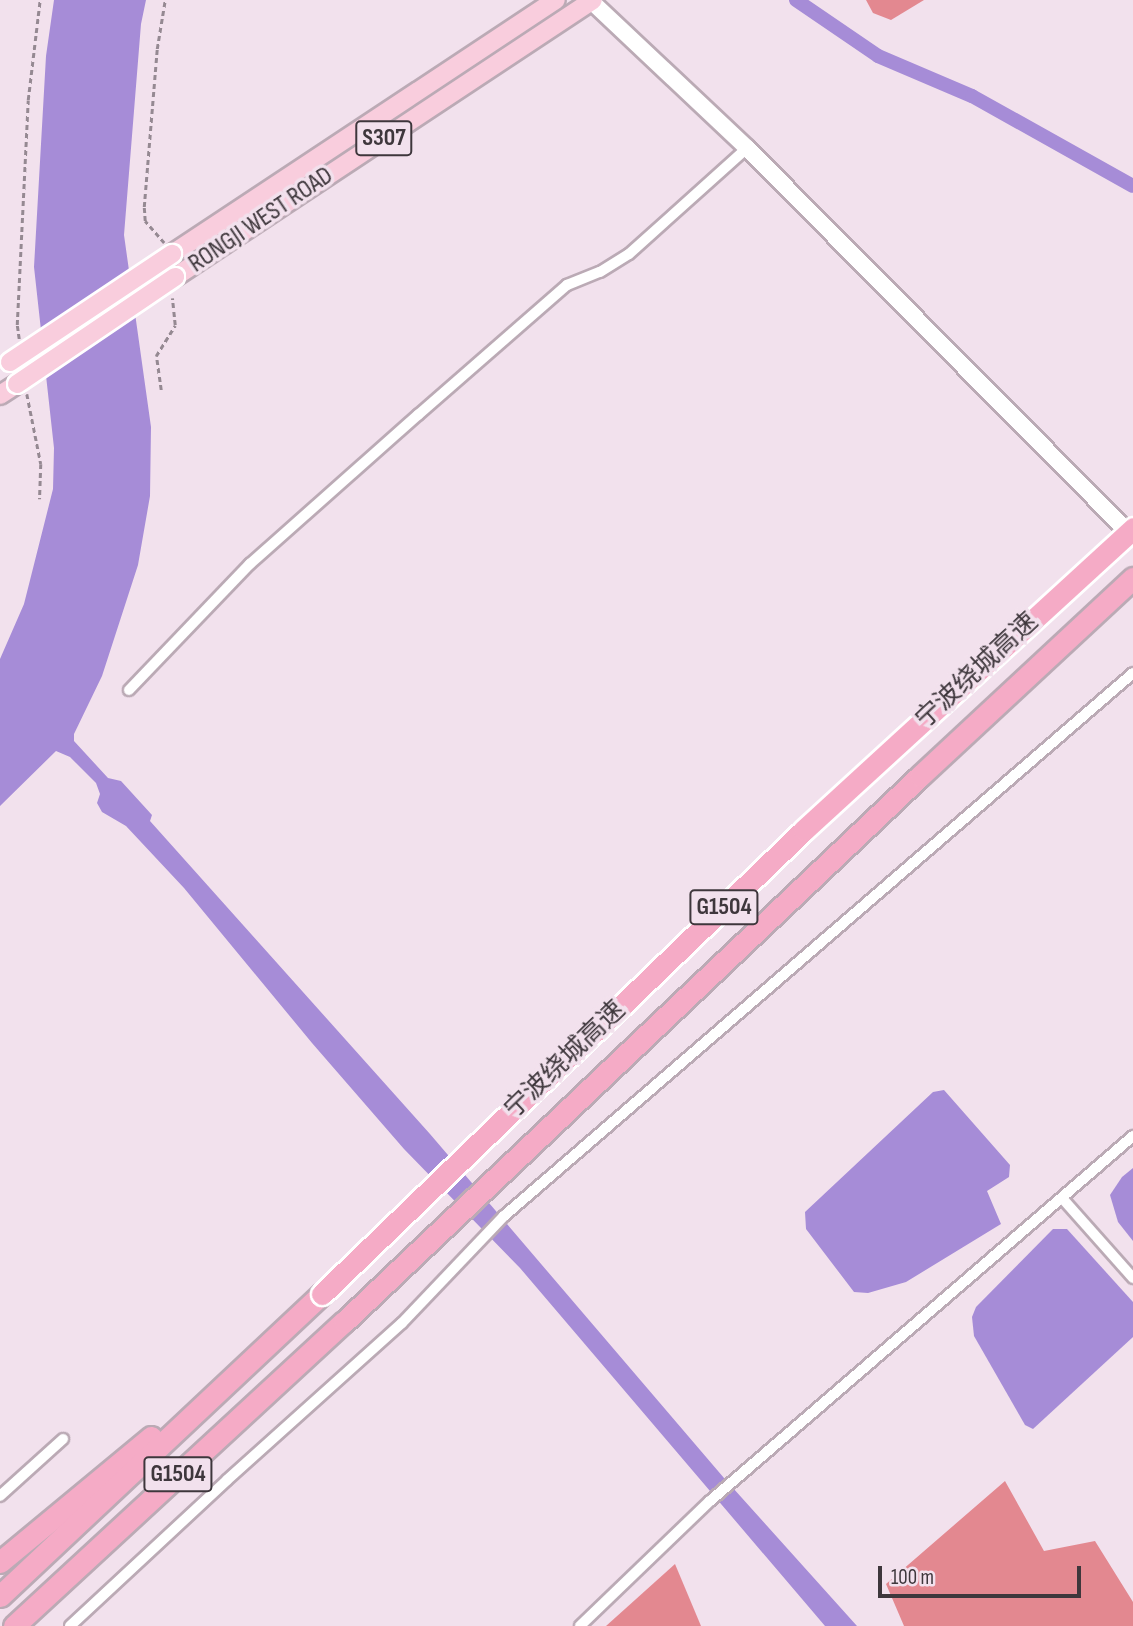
<!DOCTYPE html>
<meta charset="utf-8">
<style>
body{margin:0}
#map{position:relative;width:1133px;height:1626px;overflow:hidden;background:#f2e1ed;font-family:"Sofia Sans Condensed","Noto Sans SC",sans-serif}
div>[style]{position:absolute}
.forest>*{inset:0;background:#e38890}
.water>*{inset:0;background:#a68cd7}
.canal>*{height:14px;margin:-7px;padding:0 7px;transform-origin:7px;border-radius:7px;background:#a68cd7}
.path>*{height:2.5px;margin-top:-1.25px;transform-origin:0;background:repeating-linear-gradient(90deg,#958992 0 5px,transparent 0 8.5px)}
.roads{filter:drop-shadow(2px 0 #bbaab5) drop-shadow(-2px 0 #bbaab5) drop-shadow(0 2px #bbaab5) drop-shadow(0 -2px #bbaab5)}
.minor>*{height:10px;margin:-5px;padding:0 5px;transform-origin:5px;border-radius:5px;background:#fff}
.secondary>*{height:16px;margin:-8px;padding:0 8px;transform-origin:8px;border-radius:8px;background:#fff}
.primary>*{height:18px;margin:-9px;padding:0 9px;transform-origin:9px;border-radius:9px;background:#f9cddd}
.motorway>*{height:21px;margin:-10.5px;padding:0 10.5px;transform-origin:10.5px;border-radius:10.5px;background:#f5abc6}
.bridges{filter:drop-shadow(2px 0 #fff) drop-shadow(-2px 0 #fff) drop-shadow(0 2px #fff) drop-shadow(0 -2px #fff)}
.primary-bridge>*{height:18px;margin:-9px;padding:0 9px;transform-origin:9px;border-radius:9px;background:#f9cddd}
.motorway-bridge>*{height:21px;margin:-10.5px;padding:0 10.5px;transform-origin:10.5px;border-radius:10.5px;background:#f5abc6}
span{translate:-50% -50%;white-space:nowrap;text-align:center;line-height:1.15;-webkit-text-stroke:7px #f2e1ed;paint-order:stroke}
.shield-label span{padding:2px 5px;background:#f2e1ed;border:2px solid;border-radius:5px;-webkit-text-stroke-width:0}
.shield-label{font-size:24px;color:#3e373c;font-weight:700}
.street-label{font-size:26px;color:#3e373c}
.scale{position:absolute;left:878px;top:1566px;width:203px;height:32px;box-sizing:border-box;border:4px solid #3e373c;border-top:0;padding-left:9px;font-size:21px;line-height:24px;white-space:nowrap;color:#3e373c;-webkit-text-stroke:5px #f2e1ed;paint-order:stroke}
</style>
<div id="map">
<div class="forest">
<i style="clip-path:polygon(866px 0,924px 0,891px 20px,873px 13px)"></i>
<i style="clip-path:polygon(1005px 1481px,1044px 1551px,1095px 1541px,1133px 1602px,1133px 1626px,904px 1626px,886px 1584px)"></i>
<i style="clip-path:polygon(675px 1564px,701px 1626px,606px 1626px)"></i>
</div>
<div class="water">
<i style="clip-path:polygon(54px 0,146px 0,141px 24px,124px 235px,151px 427px,150px 496px,138px 565px,102px 676px,74px 734px,74px 741px,108px 778px,121px 781px,152px 815px,150px 821px,430px 1134px,724px 1478px,857px 1626px,825px 1626px,520px 1268px,404px 1149px,312px 1043px,184px 888px,126px 826px,102px 812px,97px 803px,100px 794px,96px 783px,70px 757px,56px 751px,0 806px,0 659px,24px 604px,53px 489px,54px 448px,34px 267px,46px 56px)"></i>
<i style="clip-path:polygon(944px 1090px,1010px 1165px,1009px 1177px,987px 1191px,1001px 1224px,906px 1282px,868px 1293px,854px 1292px,806px 1229px,805px 1212px,933px 1092px)"></i>
<i style="clip-path:polygon(1133px 1168px,1133px 1241px,1118px 1222px,1110px 1195px,1122px 1177px)"></i>
<i style="clip-path:polygon(1053px 1229px,1067px 1229px,1133px 1302px,1133px 1337px,1033px 1429px,1025px 1425px,974px 1336px,972px 1317px,976px 1307px)"></i>
</div>
<div class="canal">
<i style="left:796px;top:0;width:99px;rotate:34.3deg"></i>
<i style="left:878px;top:56px;width:102px;rotate:23.1deg"></i>
<i style="left:972px;top:96px;width:184px;rotate:29.2deg"></i>
</div>
<div class="path">
<i style="left:164px;top:243px;width:29px;rotate:-131deg"></i>
<i style="left:145px;top:221px;width:14px;rotate:-94deg"></i>
<i style="left:144px;top:207px;width:159px;rotate:-85.3deg"></i>
<i style="left:157px;top:49px;width:50px;rotate:-80.7deg"></i>
<i style="left:19px;top:339px;width:14px;rotate:-98deg"></i>
<i style="left:17px;top:325px;width:225px;rotate:-87.2deg"></i>
<i style="left:28px;top:100px;width:101px;rotate:-83.2deg"></i>
<i style="left:161px;top:390px;width:34px;rotate:-98deg"></i>
<i style="left:156px;top:356px;width:36px;rotate:-58deg"></i>
<i style="left:175px;top:325px;width:27px;rotate:-96deg"></i>
<i style="left:27px;top:394px;width:71px;rotate:78.7deg"></i>
<i style="left:41px;top:464px;width:35px;rotate:92deg"></i>
</div>
<div class="roads">
<div class="minor">
<i style="left:129px;top:690px;width:175px;rotate:-46.2deg"></i>
<i style="left:250px;top:564px;width:225px;rotate:-41.6deg"></i>
<i style="left:418px;top:415px;width:198px;rotate:-41.1deg"></i>
<i style="left:567px;top:285px;width:35px;rotate:-22deg"></i>
<i style="left:600px;top:272px;width:34px;rotate:-32deg"></i>
<i style="left:629px;top:254px;width:159px;rotate:-41.9deg"></i>
<i style="left:1062px;top:1198px;width:107px;rotate:48.4deg"></i>
<i style="left:0;top:1496px;width:85px;rotate:-42.1deg"></i>
<i style="left:70px;top:1626px;width:214px;rotate:-42.9deg"></i>
<i style="left:227px;top:1480px;width:235px;rotate:-41.9deg"></i>
<i style="left:402px;top:1323px;width:148px;rotate:-46.4deg"></i>
<i style="left:504px;top:1216px;width:831px;rotate:-40.8deg"></i>
<i style="left:580px;top:1626px;width:180px;rotate:-43.9deg"></i>
<i style="left:710px;top:1501px;width:559px;rotate:-40.79deg"></i>
</div>
<div class="secondary">
<i style="left:590px;top:0;width:216px;rotate:43.3deg"></i>
<i style="left:747px;top:148px;width:548px;rotate:45.22deg"></i>
</div>
<div class="primary">
<i style="left:172px;top:254px;width:460px;rotate:-33.5deg"></i>
<i style="left:175px;top:277px;width:501px;rotate:-33.53deg"></i>
<i style="left:0;top:395px;width:20px;rotate:-33deg"></i>
</div>
<div class="motorway">
<i style="left:0;top:1562px;width:196px;rotate:-39.6deg"></i>
<i style="left:0;top:1596px;width:441px;rotate:-43.2deg"></i>
<i style="left:14px;top:1626px;width:449px;rotate:-42.7deg"></i>
<i style="left:344px;top:1322px;width:794px;rotate:-43.47deg"></i>
<i style="left:920px;top:776px;width:291px;rotate:-42.9deg"></i>
</div>
</div>
<div class="bridges">
<div class="primary-bridge">
<i style="left:10px;top:362px;width:195px;rotate:-33.7deg"></i>
<i style="left:17px;top:384px;width:191px;rotate:-34.1deg"></i>
</div>
<div class="motorway-bridge">
<i style="left:322px;top:1294px;width:669px;rotate:-43.91deg"></i>
<i style="left:804px;top:830px;width:447px;rotate:-42.5deg"></i>
</div>
</div>
<div class="shield-label">
<span style="left:384px;top:138px">S307</span>
<span style="left:724px;top:907px">G1504</span>
<span style="left:178px;top:1474px">G1504</span>
</div>
<div class="street-label">
<span style="left:261px;top:220px;rotate:-34deg">RONGJI WEST ROAD</span>
<span style="left:977px;top:671px;rotate:-43deg">宁波绕城高速</span>
<span style="left:565px;top:1060px;rotate:-44deg">宁波绕城高速</span>
</div>
<div class="scale">100 m</div>
</div>
